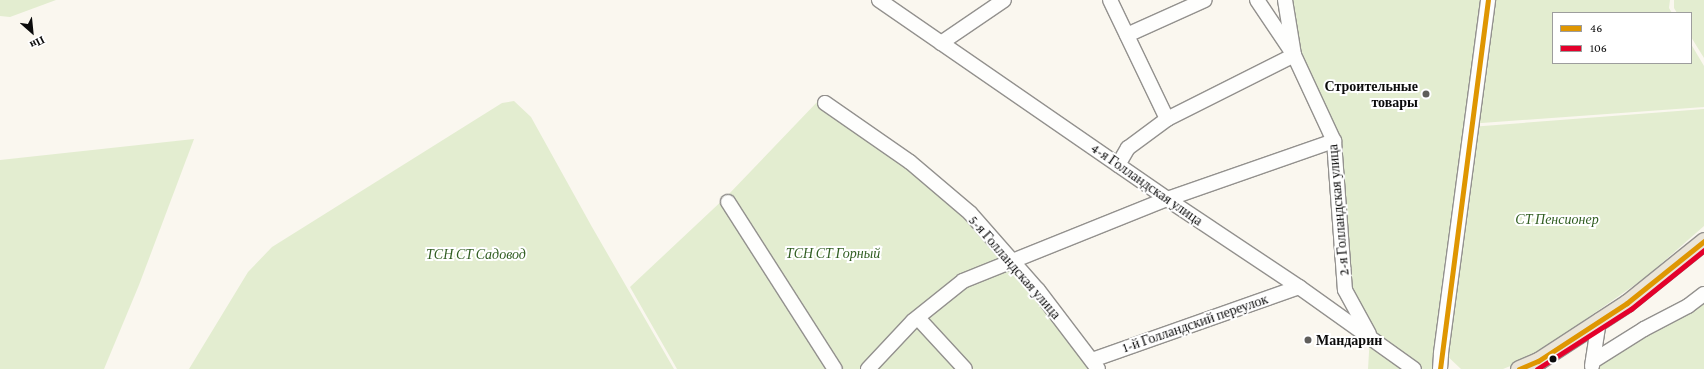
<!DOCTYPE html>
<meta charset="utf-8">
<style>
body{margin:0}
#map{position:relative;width:1704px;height:369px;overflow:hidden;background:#faf7ef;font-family:"Crimson Pro",serif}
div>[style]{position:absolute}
.green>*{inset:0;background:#e3edd0}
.roads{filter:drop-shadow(1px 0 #93918e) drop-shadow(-1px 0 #93918e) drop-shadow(0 1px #93918e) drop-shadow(0 -1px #93918e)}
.minor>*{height:14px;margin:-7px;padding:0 7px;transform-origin:7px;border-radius:7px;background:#fefefd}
.major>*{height:17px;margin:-8.5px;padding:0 8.5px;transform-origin:8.5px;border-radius:8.5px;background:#eae5d9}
.bus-1>*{height:5px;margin:-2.5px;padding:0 2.5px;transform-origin:2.5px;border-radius:2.5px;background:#df9601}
.bus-2>*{height:5px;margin:-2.5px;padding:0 2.5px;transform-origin:2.5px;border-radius:2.5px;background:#e4002b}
.dots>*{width:11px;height:11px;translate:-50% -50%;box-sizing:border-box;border:2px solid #fff;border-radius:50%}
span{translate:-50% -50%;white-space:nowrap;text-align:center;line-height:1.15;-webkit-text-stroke:4px #fff;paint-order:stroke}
.poi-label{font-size:14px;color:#0b0b0b;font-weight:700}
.right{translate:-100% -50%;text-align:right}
.left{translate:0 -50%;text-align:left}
.street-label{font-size:14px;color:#0b0b0b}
.park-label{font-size:14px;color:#305d21;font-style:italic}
.legend{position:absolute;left:1552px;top:12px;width:140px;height:52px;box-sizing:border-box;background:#fff;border:1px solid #9d9d9d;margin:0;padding:5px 7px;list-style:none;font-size:12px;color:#0b0b0b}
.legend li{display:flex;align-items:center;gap:8px;height:20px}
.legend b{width:20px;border:1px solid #9d9d9d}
.north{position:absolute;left:12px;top:12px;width:40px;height:40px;-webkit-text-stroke:3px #fff;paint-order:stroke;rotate:153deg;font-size:11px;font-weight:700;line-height:16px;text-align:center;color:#0b0b0b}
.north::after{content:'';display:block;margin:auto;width:14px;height:18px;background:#0b0b0b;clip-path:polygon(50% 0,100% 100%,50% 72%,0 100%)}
</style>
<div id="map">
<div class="green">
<i style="clip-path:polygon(0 0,56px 0,10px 17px,0 16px)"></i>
<i style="clip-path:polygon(1286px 0,1670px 0,1669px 8px,1672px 13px,1553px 13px,1553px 63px,1691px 63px,1691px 44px,1704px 66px,1704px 107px,1468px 124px,1436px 369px,1368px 369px,1370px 335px,1346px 290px,1335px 140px,1295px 55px)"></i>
<i style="clip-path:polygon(1674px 0,1704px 0,1704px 58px,1691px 37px,1691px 13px,1677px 13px,1674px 8px)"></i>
<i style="clip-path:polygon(819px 100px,909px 165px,1015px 269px,1094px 369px,677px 369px,630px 287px,727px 196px)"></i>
<i style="clip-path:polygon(514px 101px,531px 117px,592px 227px,674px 369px,189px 369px,248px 272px,272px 247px,502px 103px)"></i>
<i style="clip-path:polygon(1704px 109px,1704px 226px,1646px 277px,1530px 358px,1503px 369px,1461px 369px,1443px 352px,1470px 127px)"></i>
<i style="clip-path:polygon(194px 139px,139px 285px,104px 369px,0 369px,0 160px)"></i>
<i style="clip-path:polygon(1704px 300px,1704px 369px,1595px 369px,1597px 362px)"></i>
</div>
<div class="roads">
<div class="minor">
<i style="left:879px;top:0;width:350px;rotate:34.6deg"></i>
<i style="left:1167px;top:199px;width:159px;rotate:33.7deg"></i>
<i style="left:1299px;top:287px;width:141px;rotate:35.5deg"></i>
<i style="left:1110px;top:0;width:132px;rotate:64.4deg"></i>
<i style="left:1257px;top:0;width:66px;rotate:56.1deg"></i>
<i style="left:1294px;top:55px;width:95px;rotate:65.1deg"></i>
<i style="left:1334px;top:141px;width:149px;rotate:85.8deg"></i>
<i style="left:1345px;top:290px;width:50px;rotate:61.4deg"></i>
<i style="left:1127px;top:35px;width:85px;rotate:-24.2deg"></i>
<i style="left:941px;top:43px;width:76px;rotate:-34.3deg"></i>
<i style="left:825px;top:103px;width:103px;rotate:34.8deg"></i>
<i style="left:910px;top:162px;width:79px;rotate:40.4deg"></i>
<i style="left:970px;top:213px;width:103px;rotate:48.6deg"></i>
<i style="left:1038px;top:290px;width:99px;rotate:52.8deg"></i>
<i style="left:1118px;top:165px;width:20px;rotate:-60deg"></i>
<i style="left:1128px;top:148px;width:49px;rotate:-36.6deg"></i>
<i style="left:1167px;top:119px;width:142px;rotate:-26.7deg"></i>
<i style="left:1294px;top:55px;width:56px;rotate:-99.3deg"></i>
<i style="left:728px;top:202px;width:198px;rotate:57.4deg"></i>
<i style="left:918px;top:318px;width:69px;rotate:47.3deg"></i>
<i style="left:1092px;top:360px;width:219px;rotate:-19.4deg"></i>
<i style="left:1593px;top:361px;width:60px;rotate:-32.1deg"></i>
<i style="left:1644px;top:329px;width:50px;rotate:-27.6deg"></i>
<i style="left:1688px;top:306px;width:20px;rotate:-37deg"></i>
<i style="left:1592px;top:366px;width:46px;rotate:-81.2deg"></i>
<i style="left:868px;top:369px;width:66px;rotate:-46.8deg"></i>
<i style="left:913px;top:321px;width:64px;rotate:-38.7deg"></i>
<i style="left:963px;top:281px;width:220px;rotate:-21.9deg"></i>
<i style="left:1167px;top:199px;width:177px;rotate:-19.2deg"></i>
<i style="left:1440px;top:369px;width:16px;rotate:-86deg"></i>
<i style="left:1441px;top:353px;width:356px;rotate:-82.4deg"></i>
</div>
<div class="major">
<i style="left:1519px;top:369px;width:21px;rotate:-23deg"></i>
<i style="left:1538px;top:361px;width:106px;rotate:-33.1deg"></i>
<i style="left:1627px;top:303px;width:99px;rotate:-38.8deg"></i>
</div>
</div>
<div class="bus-1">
<i style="left:1440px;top:369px;width:372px;rotate:-82.6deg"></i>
<i style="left:1519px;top:369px;width:21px;rotate:-23deg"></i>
<i style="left:1538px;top:361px;width:106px;rotate:-33.1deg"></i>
<i style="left:1627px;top:303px;width:99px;rotate:-38.8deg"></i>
</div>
<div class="bus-2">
<i style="left:1537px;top:369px;width:112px;rotate:-32.6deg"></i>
<i style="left:1631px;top:309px;width:94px;rotate:-38.9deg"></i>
</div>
<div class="dots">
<i style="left:1426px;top:94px;background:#5f5e5b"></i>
<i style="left:1308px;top:340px;background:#5f5e5b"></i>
<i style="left:1553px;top:359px;background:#0b0b0b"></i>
</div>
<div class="poi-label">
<span class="right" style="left:1418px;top:94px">Строительные<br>товары</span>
<span class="left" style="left:1316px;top:340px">Мандарин</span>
</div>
<div class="street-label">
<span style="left:1147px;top:184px;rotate:35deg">4-я Голландская улица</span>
<span style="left:1338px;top:210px;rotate:-95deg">2-я Голландская улица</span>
<span style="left:1015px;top:267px;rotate:49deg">5-я Голландская улица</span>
<span style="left:1195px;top:323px;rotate:-19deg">1-й Голландский переулок</span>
</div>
<div class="park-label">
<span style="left:1557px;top:219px">СТ Пенсионер</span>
<span style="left:833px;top:253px">ТСН СТ Горный</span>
<span style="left:476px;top:254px">ТСН СТ Садовод</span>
</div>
<ul class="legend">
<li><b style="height:5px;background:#df9601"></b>46</li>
<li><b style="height:5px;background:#e4002b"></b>106</li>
</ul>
<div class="north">Пн</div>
</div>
